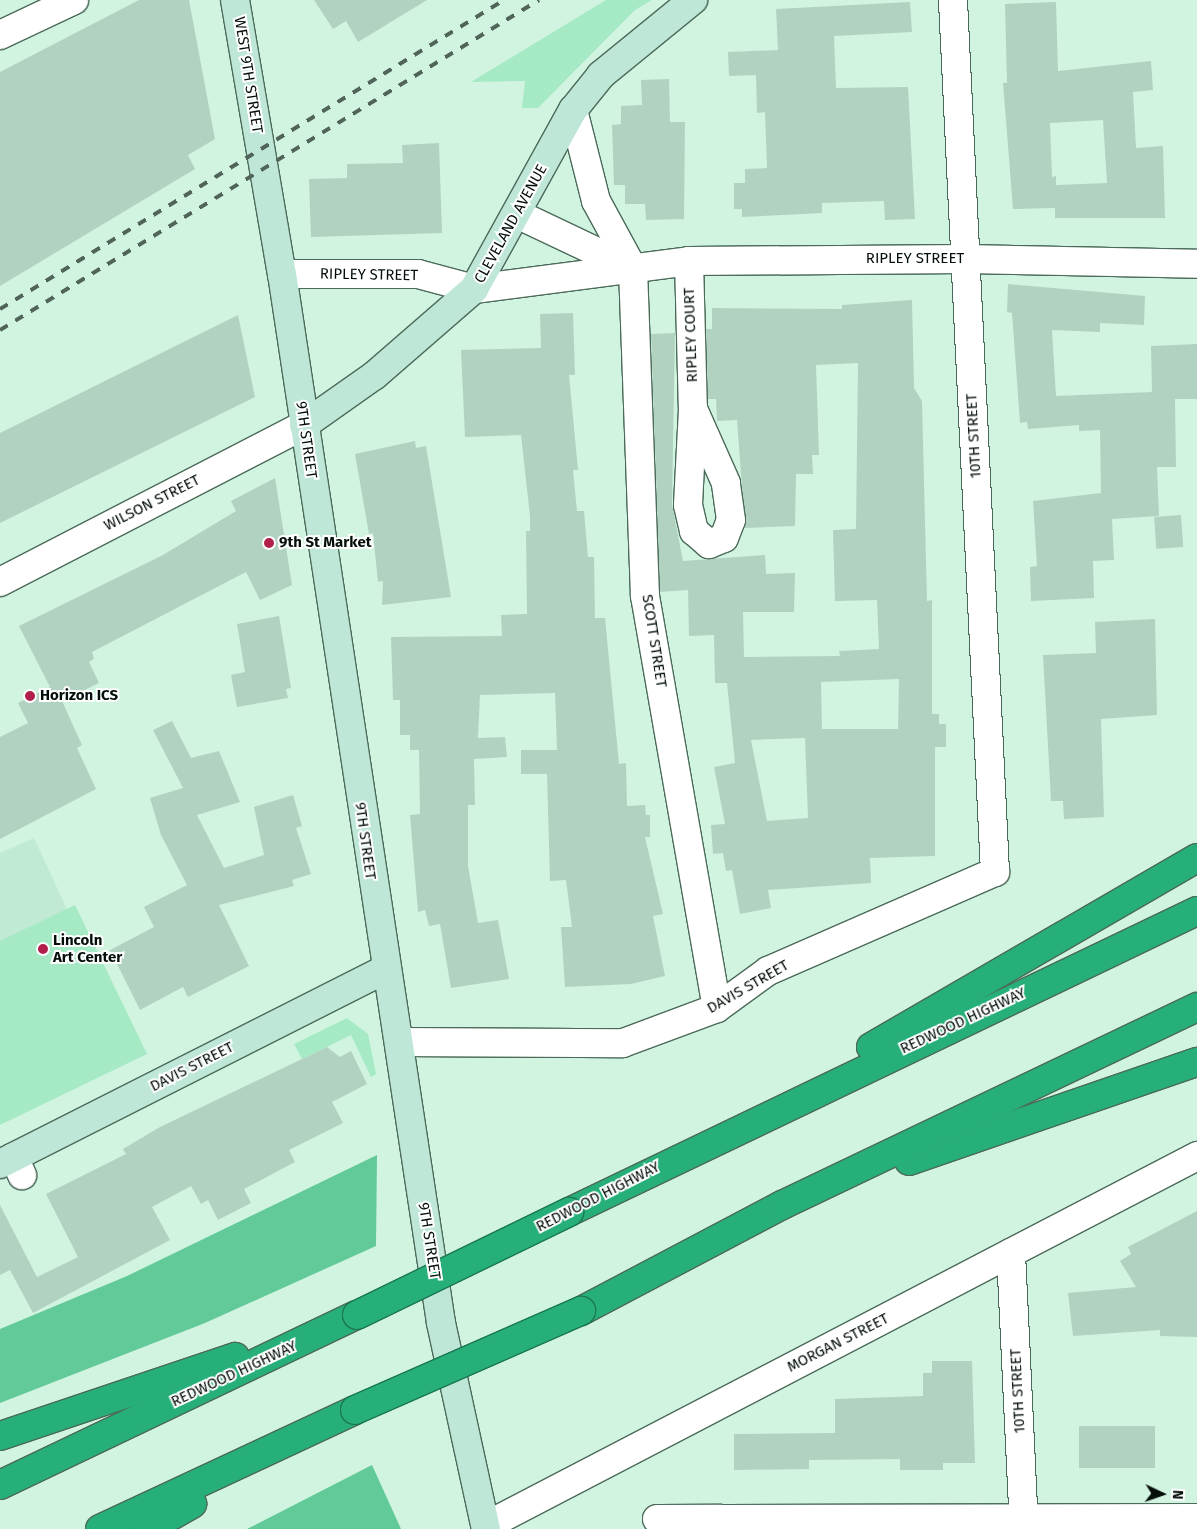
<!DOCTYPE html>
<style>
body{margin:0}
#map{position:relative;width:1197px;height:1529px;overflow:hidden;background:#d1f4e0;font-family:"Fira Sans",sans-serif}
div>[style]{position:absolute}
.built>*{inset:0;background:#c0ead3}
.green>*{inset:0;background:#a5eac5}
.forest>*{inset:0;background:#62c998}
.building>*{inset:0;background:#b1d2c0;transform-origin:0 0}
.roads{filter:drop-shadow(1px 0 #4b6a59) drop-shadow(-1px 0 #4b6a59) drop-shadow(0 1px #4b6a59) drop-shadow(0 -1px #4b6a59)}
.street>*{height:28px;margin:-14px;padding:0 14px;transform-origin:14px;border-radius:14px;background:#fff}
.secondary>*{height:28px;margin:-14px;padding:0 14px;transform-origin:14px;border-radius:14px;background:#bee7d7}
.highway>*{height:28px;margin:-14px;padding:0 14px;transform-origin:14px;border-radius:14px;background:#27af79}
.rail>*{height:4px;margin-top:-2px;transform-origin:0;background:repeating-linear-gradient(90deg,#506459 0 9px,transparent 0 18px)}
.bridges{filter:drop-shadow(1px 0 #1b7752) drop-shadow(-1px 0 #1b7752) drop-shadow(0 1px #1b7752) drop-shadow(0 -1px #1b7752)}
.highway-bridge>*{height:28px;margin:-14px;padding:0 14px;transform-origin:14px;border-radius:14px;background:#27af79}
.dots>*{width:14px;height:14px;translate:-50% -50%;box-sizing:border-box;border:2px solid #fff;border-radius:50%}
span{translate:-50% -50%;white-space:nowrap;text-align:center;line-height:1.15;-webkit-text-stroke:4px #fff;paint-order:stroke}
.street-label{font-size:15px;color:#040f09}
.poi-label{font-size:15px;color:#040f09;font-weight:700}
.left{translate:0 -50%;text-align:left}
.north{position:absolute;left:1137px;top:1469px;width:50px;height:50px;-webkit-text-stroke:4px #fff;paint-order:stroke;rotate:93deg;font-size:14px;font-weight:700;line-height:20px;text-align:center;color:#040f09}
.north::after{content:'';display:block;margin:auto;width:18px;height:22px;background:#040f09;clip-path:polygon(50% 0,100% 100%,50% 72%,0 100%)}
</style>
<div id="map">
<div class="built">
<i style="clip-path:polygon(34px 838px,130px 1045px,0 1111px,0 853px)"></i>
</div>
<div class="green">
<i style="clip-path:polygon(606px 0,652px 0,635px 10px,538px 108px,522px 108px,525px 81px,471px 82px)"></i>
<i style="clip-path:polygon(75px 905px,147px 1054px,0 1125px,0 941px)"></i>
<i style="clip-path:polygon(347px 1018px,368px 1034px,376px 1074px,371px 1077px,351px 1035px,302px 1059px,294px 1044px)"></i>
</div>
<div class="forest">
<i style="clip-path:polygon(377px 1155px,376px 1246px,205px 1323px,0 1403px,0 1329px,127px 1276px)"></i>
<i style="clip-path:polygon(372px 1465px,401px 1529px,247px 1529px)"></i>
</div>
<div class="building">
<i style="clip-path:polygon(139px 0,189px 0,215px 139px,188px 155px,195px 169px,0 286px,0 72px)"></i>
<i style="clip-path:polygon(314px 0,427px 0,358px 42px,346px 21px,333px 29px)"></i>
<i style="clip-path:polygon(910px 2px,912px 32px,834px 36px,836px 88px,908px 87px,915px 219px,885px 220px,884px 201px,822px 203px,822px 213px,742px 217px,742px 209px,734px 209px,734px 183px,745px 183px,745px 169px,767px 168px,765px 112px,757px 113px,756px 75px,729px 76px,728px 52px,778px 50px,776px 9px)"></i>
<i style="clip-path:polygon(evenodd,1056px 2px,1058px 71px,1151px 61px,1153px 90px,1133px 92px,1136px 148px,1163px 146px,1165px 218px,1055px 218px,1055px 208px,1013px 209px,1003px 83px,1007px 83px,1005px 4px,1056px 2px,1103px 120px,1107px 183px,1056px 185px,1056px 176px,1052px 177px,1050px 123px,1103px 120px)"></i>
<i style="clip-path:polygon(669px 79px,670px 122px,685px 122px,684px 219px,646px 220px,645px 204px,625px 204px,625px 185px,614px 185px,612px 125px,621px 124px,621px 106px,642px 105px,641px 80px)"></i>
<i style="clip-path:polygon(439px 143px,442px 233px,311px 237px,309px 179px,347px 178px,347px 164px,403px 163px,402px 145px)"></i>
<i style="clip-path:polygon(1008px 284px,1145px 296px,1144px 325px,1100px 323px,1100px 332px,1052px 330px,1056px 396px,1152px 392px,1151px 346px,1197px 344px,1197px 399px,1175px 399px,1176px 467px,1157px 467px,1159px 516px,1112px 519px,1114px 560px,1093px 561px,1094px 598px,1031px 601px,1030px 567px,1037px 566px,1033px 501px,1101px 493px,1100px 430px,1079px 431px,1079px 425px,1028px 429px,1027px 422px,1020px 423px,1012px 313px,1007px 312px)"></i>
<i style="clip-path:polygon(evenodd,912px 300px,914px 388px,922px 401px,927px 601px,932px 600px,932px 714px,939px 714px,939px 724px,946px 724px,946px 747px,935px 747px,935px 856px,870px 858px,871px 883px,768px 890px,771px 908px,740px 914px,732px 870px,726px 871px,723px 853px,713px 854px,711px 825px,725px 824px,714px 767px,735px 763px,727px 683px,715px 683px,714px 635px,689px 636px,688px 590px,660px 592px,651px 334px,675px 333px,672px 504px,683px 561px,765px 555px,766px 574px,795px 573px,794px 612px,743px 612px,744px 657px,840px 656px,839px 651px,879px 649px,877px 600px,835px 601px,833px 530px,856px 529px,858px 363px,816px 365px,819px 455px,812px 455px,813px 474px,796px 474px,795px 526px,745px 528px,737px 420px,717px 421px,716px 399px,708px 399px,706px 329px,712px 329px,712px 308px,842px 309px,842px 305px,912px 300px,899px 679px,898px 729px,822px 729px,821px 682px,899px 679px,912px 300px,805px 738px,808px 818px,767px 821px,751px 740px,805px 738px)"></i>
<i style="clip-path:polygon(573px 313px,575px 375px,569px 375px,578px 470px,573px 470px,577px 511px,584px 511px,588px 557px,594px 557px,595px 618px,605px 618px,619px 764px,626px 763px,627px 806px,645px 805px,646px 815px,650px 815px,650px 837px,645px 837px,663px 914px,653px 916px,665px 976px,631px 984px,565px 987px,561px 927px,572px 927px,566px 880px,550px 881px,547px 774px,521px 774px,521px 750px,557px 750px,555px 693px,480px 695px,478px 738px,505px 737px,507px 757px,474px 759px,475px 805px,468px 805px,468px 866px,478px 923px,498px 920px,509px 979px,451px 988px,440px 924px,429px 926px,425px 910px,418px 912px,410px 815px,420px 814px,419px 750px,410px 750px,410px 735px,400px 735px,400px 700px,393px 700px,391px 637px,502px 636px,501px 615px,527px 614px,526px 531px,530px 531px,530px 516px,521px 435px,465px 437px,461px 350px,541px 348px,540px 314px)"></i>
<i style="clip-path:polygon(238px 315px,255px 397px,0 523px,0 433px)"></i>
<i style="clip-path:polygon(415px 441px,416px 448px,426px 446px,451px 597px,382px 605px,383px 581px,378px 582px,373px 533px,369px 534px,355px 454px)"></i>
<i style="clip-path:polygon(275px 478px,292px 585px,260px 600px,246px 572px,92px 652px,94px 659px,89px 662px,99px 683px,62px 701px,82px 745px,77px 748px,96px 789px,0 839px,0 737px,28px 723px,18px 703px,50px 687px,19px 626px,163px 555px,236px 511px,231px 501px)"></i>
<i style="left:1181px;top:515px;width:32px;height:27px;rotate:86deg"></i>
<i style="clip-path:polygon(279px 616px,291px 688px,286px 689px,288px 698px,237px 707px,231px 675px,245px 672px,237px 624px)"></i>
<i style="clip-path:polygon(1155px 619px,1157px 715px,1101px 719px,1104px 817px,1064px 819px,1063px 801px,1051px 801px,1043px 655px,1096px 653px,1095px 622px)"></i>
<i style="clip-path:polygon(172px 721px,191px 758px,219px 751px,240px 802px,197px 815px,224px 868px,264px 855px,254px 807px,293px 795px,302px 826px,296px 828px,311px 874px,292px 880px,294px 886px,219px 905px,249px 966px,188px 997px,183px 987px,140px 1010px,110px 950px,154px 927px,144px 907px,187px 885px,161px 835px,150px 798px,183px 788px,153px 730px)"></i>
<i style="clip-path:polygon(327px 1047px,340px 1057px,351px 1051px,367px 1084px,332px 1102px,343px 1123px,289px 1150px,295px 1162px,244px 1189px,251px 1203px,218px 1220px,208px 1200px,201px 1204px,191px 1186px,152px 1207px,170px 1240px,33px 1313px,10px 1270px,0 1275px,0 1205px,37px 1277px,78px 1257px,46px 1194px,126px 1154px,123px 1149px,160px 1127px)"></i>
<i style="clip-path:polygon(1197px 1211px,1197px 1337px,1160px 1336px,1160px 1330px,1073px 1336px,1068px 1293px,1136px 1287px,1120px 1261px,1131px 1254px,1128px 1247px)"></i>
<i style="clip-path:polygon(932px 1361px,972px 1361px,975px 1463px,943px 1463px,943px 1470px,900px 1470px,900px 1459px,809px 1460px,809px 1469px,734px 1470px,734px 1434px,835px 1433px,835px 1399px,923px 1396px,923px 1373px,932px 1373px)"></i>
<i style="left:1079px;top:1426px;width:76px;height:42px"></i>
</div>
<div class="roads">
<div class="street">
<i style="left:0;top:35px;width:82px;rotate:-25.3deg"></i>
<i style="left:573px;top:110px;width:94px;rotate:75.8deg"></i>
<i style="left:596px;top:201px;width:77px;rotate:61.4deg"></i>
<i style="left:633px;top:269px;width:327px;rotate:87.9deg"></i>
<i style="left:645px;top:596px;width:418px;rotate:80.1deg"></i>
<i style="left:517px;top:214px;width:128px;rotate:25.4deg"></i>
<i style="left:689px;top:261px;width:148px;rotate:88.5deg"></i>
<i style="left:693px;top:409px;width:96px;rotate:93deg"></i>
<i style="left:688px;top:505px;width:27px;rotate:77deg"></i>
<i style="left:694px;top:531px;width:20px;rotate:41deg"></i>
<i style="left:709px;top:544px;width:16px;rotate:-22deg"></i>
<i style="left:724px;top:538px;width:19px;rotate:-69deg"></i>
<i style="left:731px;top:520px;width:37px;rotate:-98deg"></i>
<i style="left:726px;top:483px;width:81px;rotate:-114deg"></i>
<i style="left:282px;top:274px;width:136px"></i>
<i style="left:418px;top:274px;width:58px;rotate:15deg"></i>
<i style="left:474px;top:289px;width:217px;rotate:-7.4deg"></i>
<i style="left:689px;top:261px;width:277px;rotate:-0.4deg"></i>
<i style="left:966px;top:259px;width:231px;rotate:1.2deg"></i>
<i style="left:0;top:582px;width:342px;rotate:-27.3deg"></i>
<i style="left:399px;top:1042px;width:224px;rotate:0.3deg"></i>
<i style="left:623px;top:1043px;width:100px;rotate:-20.4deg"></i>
<i style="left:717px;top:1008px;width:63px;rotate:-36deg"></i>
<i style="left:768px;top:971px;width:248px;rotate:-23.6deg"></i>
<i style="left:995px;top:872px;width:873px;rotate:-92.76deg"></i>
<i style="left:14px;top:1157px;width:20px;rotate:66deg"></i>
<i style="left:1011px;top:1253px;width:276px;rotate:87.3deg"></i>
<i style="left:657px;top:1519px;width:540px;rotate:-0.11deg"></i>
<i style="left:486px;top:1526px;width:802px;rotate:-27.49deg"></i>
</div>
<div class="secondary">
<i style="left:235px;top:0;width:278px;rotate:80.3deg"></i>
<i style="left:282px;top:274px;width:1061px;rotate:81.38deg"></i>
<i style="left:441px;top:1323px;width:211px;rotate:77.7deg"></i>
<i style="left:304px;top:425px;width:87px;rotate:-35.2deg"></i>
<i style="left:375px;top:375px;width:131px;rotate:-41deg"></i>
<i style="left:474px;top:289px;width:205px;rotate:-61.1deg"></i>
<i style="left:573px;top:110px;width:45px;rotate:-51.3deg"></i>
<i style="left:601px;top:75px;width:119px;rotate:-39.2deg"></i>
<i style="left:0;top:1164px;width:430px;rotate:-26.8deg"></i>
</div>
<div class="highway">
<i style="left:871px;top:1047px;width:377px;rotate:-30.1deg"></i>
<i style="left:909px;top:1161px;width:305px;rotate:-19deg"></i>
<i style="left:569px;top:1212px;width:696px;rotate:-25.61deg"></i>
<i style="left:581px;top:1311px;width:227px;rotate:-27.8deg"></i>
<i style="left:782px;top:1205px;width:460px;rotate:-25.5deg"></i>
<i style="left:0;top:1436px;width:248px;rotate:-18.6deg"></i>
<i style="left:0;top:1485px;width:395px;rotate:-25.5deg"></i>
<i style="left:100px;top:1529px;width:281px;rotate:-25deg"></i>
<i style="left:148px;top:1529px;width:51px;rotate:-29.6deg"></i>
</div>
</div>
<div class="rail">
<i style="left:0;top:309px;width:591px;rotate:-31.51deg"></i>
<i style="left:0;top:330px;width:632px;rotate:-31.48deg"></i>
</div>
<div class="bridges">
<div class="highway-bridge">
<i style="left:357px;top:1315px;width:236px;rotate:-25.9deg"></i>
<i style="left:355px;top:1410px;width:247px;rotate:-23.7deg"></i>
</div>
</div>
<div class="dots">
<i style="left:269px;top:543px;background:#b11f4a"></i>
<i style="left:30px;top:696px;background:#b11f4a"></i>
<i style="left:43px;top:949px;background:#b11f4a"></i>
</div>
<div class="street-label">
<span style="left:248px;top:75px;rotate:81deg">WEST 9TH STREET</span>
<span style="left:511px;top:224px;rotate:-61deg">CLEVELAND AVENUE</span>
<span style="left:915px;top:259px">RIPLEY STREET</span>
<span style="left:369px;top:275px;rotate:1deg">RIPLEY STREET</span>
<span style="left:691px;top:335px;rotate:-92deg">RIPLEY COURT</span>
<span style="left:974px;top:436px;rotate:-93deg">10TH STREET</span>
<span style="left:306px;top:440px;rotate:82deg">9TH STREET</span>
<span style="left:152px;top:503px;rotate:-27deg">WILSON STREET</span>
<span style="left:654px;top:641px;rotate:81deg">SCOTT STREET</span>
<span style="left:365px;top:841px;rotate:82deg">9TH STREET</span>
<span style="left:748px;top:987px;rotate:-30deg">DAVIS STREET</span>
<span style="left:963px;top:1021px;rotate:-25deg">REDWOOD HIGHWAY</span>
<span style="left:192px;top:1067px;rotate:-27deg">DAVIS STREET</span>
<span style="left:598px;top:1197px;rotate:-27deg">REDWOOD HIGHWAY</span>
<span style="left:429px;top:1241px;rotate:81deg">9TH STREET</span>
<span style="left:838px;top:1343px;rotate:-27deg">MORGAN STREET</span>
<span style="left:234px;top:1374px;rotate:-25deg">REDWOOD HIGHWAY</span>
<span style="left:1018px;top:1391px;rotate:-93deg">10TH STREET</span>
</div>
<div class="poi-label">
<span class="left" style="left:279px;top:543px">9th St Market</span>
<span class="left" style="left:40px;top:696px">Horizon ICS</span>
<span class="left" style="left:53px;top:949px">Lincoln<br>Art Center</span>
</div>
<div class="north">N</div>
</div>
